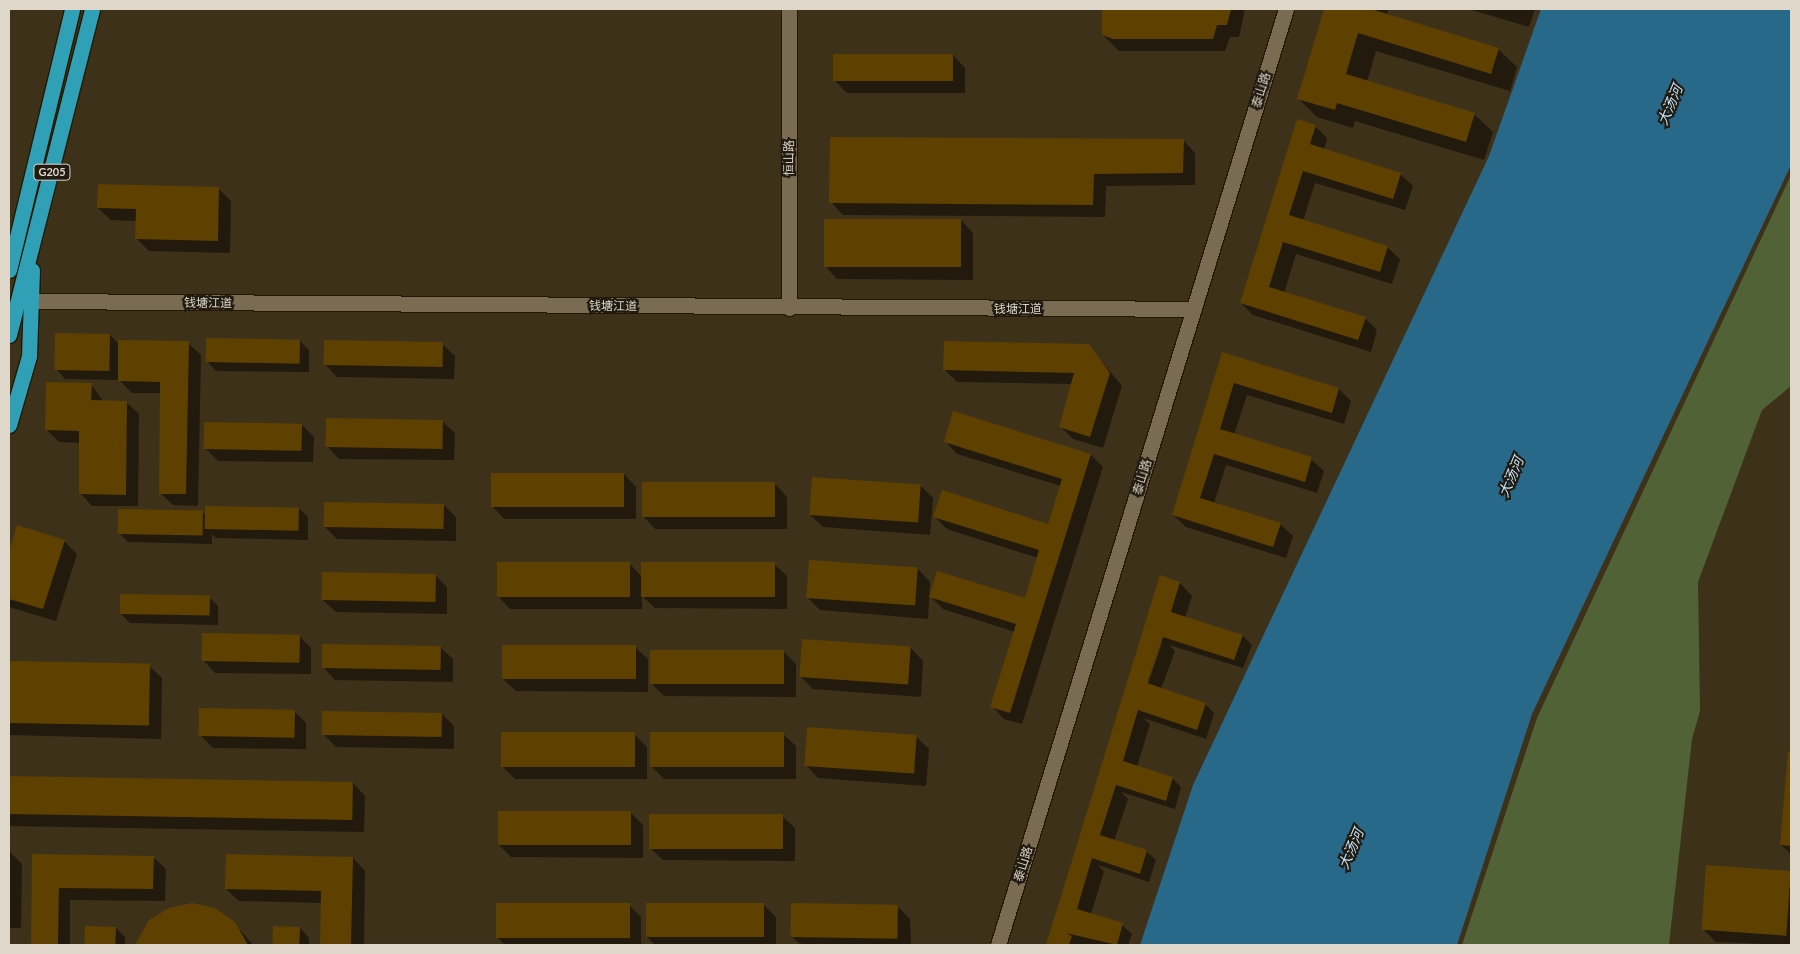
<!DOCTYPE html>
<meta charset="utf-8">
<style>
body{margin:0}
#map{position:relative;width:1800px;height:954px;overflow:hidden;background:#3e311a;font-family:Lato,"Noto Sans SC",sans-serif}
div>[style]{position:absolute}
.green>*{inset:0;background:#516336}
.water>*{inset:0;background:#286889}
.shadow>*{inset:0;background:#0007}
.building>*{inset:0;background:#5e4000;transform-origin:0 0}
.roads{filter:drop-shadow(1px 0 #251803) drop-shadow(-1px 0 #251803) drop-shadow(0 1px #251803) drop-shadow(0 -1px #251803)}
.minor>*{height:15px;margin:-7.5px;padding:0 7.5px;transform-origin:7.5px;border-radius:7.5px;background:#7a6b53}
.highway>*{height:15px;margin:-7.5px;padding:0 7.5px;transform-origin:7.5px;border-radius:7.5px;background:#30a0b7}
span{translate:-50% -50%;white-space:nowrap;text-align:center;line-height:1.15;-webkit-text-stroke:4.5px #201a10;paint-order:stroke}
.shield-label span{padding:1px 4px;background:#201a10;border:1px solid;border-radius:4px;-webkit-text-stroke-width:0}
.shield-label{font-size:11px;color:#dfd7c9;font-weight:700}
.street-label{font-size:12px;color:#dfd7c9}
.water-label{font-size:14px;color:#c3e5fa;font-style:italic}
.frame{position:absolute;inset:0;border:10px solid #dfd7c9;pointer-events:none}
</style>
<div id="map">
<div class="green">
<i style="clip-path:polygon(1791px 175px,1791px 386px,1762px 410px,1698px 582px,1700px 711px,1692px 739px,1669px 945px,1462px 945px,1537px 718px)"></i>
</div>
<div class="water">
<i style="clip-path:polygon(1541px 9px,1791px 9px,1791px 165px,1532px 714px,1457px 945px,1140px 945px,1193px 785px,1489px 156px)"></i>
</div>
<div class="shadow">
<i style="clip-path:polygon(1104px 9px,1245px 9px,1239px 37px,1230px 37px,1225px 51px,1119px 51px,1103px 35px)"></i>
<i style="clip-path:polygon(1325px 9px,1388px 9px,1387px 15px,1498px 49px,1517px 67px,1510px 91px,1376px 51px,1367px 82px,1474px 114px,1493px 132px,1484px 160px,1355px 121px,1353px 128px,1317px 117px,1299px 99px)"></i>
<i style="clip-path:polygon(1468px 9px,1535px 9px,1529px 27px)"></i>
<i style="clip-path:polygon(953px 55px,965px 68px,965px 93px,847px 93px,834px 80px)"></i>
<i style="clip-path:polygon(1315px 126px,1327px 138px,1324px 150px,1400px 174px,1413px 186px,1405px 210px,1315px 183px,1303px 221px,1387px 247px,1400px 259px,1392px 284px,1296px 254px,1284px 293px,1365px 318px,1377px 330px,1371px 352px,1253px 315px,1241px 303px)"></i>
<i style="clip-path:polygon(1183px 140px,1195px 153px,1195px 185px,1106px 186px,1105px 217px,843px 215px,831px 202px)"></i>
<i style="clip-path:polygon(219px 189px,231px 201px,230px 253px,149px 251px,137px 239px,137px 221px,111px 220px,98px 208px)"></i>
<i style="clip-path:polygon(961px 220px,973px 233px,973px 280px,837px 279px,825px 266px)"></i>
<i style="clip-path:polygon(110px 335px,120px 345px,188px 343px,201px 355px,198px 506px,173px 505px,160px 493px,161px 393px,132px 393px,119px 380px,65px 379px,56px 369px)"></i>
<i style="clip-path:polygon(300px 341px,309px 350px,309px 372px,216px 371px,207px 361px)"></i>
<i style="clip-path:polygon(442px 344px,455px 356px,454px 379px,337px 377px,325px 364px)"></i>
<i style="clip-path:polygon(1089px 346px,1122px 386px,1103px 448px,1073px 439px,1061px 427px,1073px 384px,957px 382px,944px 369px)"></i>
<i style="clip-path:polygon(1223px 353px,1339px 389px,1351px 401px,1344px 424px,1247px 395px,1234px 435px,1311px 459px,1324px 471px,1317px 493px,1226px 465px,1214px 503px,1280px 524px,1293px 536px,1286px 558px,1186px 527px,1173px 515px)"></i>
<i style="clip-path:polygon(91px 384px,103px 401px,126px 402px,139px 414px,138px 506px,92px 506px,80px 493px,81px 443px,59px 442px,47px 430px)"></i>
<i style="clip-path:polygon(442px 421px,455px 433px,454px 460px,339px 459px,327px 446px)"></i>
<i style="clip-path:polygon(301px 424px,314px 437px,313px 462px,218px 461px,205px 448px)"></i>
<i style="clip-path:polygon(945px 441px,1091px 455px,1103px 467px,1022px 724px,1004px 719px,992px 706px,1015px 632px,943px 609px,931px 597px,1025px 600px,1038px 558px,947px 529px,935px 517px,1049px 525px,1061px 486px,957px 454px)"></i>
<i style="clip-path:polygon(624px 474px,636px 487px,636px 519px,504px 519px,492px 506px)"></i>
<i style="clip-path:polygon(775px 484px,787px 497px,787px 529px,655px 529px,643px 516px)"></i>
<i style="clip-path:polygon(921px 486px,933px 498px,930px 535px,823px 527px,810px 515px)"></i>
<i style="clip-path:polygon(444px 505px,456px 517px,456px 541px,337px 539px,325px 527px)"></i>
<i style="clip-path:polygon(299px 508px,308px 517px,308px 540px,216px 538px,212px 534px,212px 544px,128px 542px,119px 533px,203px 512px,206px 515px)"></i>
<i style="clip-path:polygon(18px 526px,64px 541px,77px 554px,56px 621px,9px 607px,9px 555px)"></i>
<i style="clip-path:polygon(630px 564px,642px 577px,774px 564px,787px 576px,787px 609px,655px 608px,642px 596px,642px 609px,510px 609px,498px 596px)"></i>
<i style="clip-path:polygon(918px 569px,930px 582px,928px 619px,820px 610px,808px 598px)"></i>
<i style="clip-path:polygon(435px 575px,447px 587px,447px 614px,336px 612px,323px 600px)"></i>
<i style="clip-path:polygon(evenodd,1161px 577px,1180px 583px,1192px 596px,1185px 618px,1243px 636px,1252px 645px,1243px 668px,1169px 645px,1175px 651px,1161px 689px,1205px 704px,1214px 713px,1206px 739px,1143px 718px,1150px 724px,1137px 767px,1172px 778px,1181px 787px,1175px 809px,1121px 792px,1128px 799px,1114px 841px,1146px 851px,1156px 860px,1149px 882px,1098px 865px,1104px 872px,1091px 914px,1122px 925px,1132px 934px,1128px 945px,1047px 945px,1161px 577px,1160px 641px,1162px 643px,1146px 690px,1144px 689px,1160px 641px)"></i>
<i style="clip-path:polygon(209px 597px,218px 606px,218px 625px,130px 623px,121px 614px)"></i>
<i style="clip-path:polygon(299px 636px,311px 648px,311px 674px,215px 673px,203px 660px)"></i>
<i style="clip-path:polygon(803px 640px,911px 648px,923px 661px,921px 697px,813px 689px,801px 677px)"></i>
<i style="clip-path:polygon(440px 647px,453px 659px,453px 682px,335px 680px,323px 667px)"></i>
<i style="clip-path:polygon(635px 647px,648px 659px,648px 692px,516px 691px,503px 679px)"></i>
<i style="clip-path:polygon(784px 652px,796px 664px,796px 697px,664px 696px,652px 684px)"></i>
<i style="clip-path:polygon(9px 662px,149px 666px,162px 678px,161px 739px,9px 735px)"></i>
<i style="clip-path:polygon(294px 711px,306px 723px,306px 749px,213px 748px,200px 735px)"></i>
<i style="clip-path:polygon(442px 714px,454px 726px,454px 749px,336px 747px,323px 734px)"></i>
<i style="clip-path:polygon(634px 734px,647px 747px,647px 779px,515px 779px,502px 766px)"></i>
<i style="clip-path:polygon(783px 734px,796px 746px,796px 779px,664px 779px,651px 766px)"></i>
<i style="clip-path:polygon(916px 737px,929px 749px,926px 786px,818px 778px,806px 765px)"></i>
<i style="clip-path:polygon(1789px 753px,1791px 753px,1791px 854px,1781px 845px)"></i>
<i style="clip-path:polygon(9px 777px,353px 783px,365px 796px,364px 832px,9px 826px)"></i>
<i style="clip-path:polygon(631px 813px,643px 825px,643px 858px,511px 857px,499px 845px)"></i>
<i style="clip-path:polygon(782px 816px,795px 828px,795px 861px,663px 860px,650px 848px)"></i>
<i style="clip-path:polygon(9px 851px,22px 864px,21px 928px,9px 928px)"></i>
<i style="clip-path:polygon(34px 855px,153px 857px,166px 869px,165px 901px,70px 900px,70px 945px,33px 945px)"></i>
<i style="clip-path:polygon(353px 858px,365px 871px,364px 945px,321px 945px,322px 903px,239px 901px,226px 889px)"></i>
<i style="clip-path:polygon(1707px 867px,1791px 872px,1791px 945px,1716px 942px,1703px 929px)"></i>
<i style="clip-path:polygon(629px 905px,641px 917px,641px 945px,505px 945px,497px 937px)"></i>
<i style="clip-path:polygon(764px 905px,776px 917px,776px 945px,655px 945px,647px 937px)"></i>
<i style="clip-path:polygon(897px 906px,910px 919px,911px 945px,801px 945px,792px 937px)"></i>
<i style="clip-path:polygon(150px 921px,234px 923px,253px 945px,136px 945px)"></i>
<i style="clip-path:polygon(86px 927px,116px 928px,125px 937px,125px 945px,86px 945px)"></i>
<i style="clip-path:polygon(275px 928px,300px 928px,309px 938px,309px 945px,274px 945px)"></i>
</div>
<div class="building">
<i style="clip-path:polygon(1102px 9px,1231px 9px,1227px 25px,1217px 25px,1213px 39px,1113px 39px,1102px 35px)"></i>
<i style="clip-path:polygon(1324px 9px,1371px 9px,1499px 48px,1491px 74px,1358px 33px,1346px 74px,1475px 113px,1466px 142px,1337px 103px,1335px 110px,1297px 99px)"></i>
<i style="left:833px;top:54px;width:120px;height:27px"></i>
<i style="clip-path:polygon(1297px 119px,1316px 125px,1310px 144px,1401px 173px,1393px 199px,1303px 171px,1289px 215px,1388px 246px,1380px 272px,1283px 242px,1269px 287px,1366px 317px,1358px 340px,1240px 303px)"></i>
<i style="clip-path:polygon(830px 137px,1184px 139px,1183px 173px,1094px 174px,1093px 205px,829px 203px)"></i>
<i style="clip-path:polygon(98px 184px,219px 187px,218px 241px,135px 239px,136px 209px,97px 208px)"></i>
<i style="left:824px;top:219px;width:137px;height:48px"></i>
<i style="left:55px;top:333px;width:55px;height:37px;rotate:1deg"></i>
<i style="left:206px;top:338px;width:94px;height:24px;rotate:1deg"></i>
<i style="clip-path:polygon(118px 340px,189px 341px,186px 494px,159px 494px,160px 382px,118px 381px)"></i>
<i style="left:324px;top:340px;width:119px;height:25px;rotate:1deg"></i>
<i style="clip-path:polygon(944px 341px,1089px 344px,1110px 373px,1090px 437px,1059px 427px,1074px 373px,943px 370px)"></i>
<i style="clip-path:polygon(1222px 352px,1339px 388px,1332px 413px,1234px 383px,1220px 429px,1312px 457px,1305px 482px,1214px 454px,1200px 498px,1281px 523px,1273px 547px,1172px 515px)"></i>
<i style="clip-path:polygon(46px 382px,92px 383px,91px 400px,127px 401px,126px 495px,79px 494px,79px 431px,45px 430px)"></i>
<i style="clip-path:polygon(953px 411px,1091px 454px,1010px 713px,990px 707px,1016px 624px,929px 597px,937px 571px,1025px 598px,1039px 550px,933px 517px,942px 490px,1048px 524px,1062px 479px,944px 442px)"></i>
<i style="left:326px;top:418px;width:117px;height:29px;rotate:1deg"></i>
<i style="left:204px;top:422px;width:98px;height:27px;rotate:1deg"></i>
<i style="left:491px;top:473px;width:133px;height:34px"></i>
<i style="left:812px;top:477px;width:109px;height:38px;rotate:4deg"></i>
<i style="left:642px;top:482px;width:133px;height:35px"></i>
<i style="left:324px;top:502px;width:120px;height:25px;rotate:1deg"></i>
<i style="left:205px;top:506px;width:94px;height:23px;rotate:1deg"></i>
<i style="left:118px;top:509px;width:85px;height:25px;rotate:1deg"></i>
<i style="clip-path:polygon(17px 525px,65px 540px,43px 609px,9px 599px,9px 551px)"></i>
<i style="left:809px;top:560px;width:109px;height:38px;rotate:4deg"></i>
<i style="left:497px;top:562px;width:133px;height:35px"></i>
<i style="left:641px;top:562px;width:134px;height:35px"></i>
<i style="left:322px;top:572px;width:114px;height:28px;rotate:1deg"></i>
<i style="clip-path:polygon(1160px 575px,1180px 582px,1171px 612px,1243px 635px,1234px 660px,1163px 637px,1147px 683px,1206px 703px,1197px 730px,1138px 710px,1123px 761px,1173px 777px,1166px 801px,1116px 785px,1100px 835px,1147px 850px,1140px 874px,1092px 858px,1077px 909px,1123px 923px,1117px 945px,1066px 933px,1072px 936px,1069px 945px,1046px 945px)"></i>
<i style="left:120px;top:594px;width:90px;height:20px;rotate:1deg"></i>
<i style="left:202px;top:633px;width:98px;height:28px;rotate:1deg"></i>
<i style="left:802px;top:639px;width:109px;height:38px;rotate:4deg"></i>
<i style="left:322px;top:644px;width:119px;height:24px;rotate:1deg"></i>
<i style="left:502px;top:645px;width:134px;height:34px"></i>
<i style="left:650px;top:650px;width:134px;height:34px"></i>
<i style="left:9px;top:661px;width:141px;height:62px;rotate:1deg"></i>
<i style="left:199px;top:708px;width:96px;height:28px;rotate:1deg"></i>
<i style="left:322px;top:711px;width:120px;height:24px;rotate:1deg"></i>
<i style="left:807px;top:727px;width:110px;height:39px;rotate:4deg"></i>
<i style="left:501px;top:732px;width:134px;height:35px"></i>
<i style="left:650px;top:732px;width:134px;height:35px"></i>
<i style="clip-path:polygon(1788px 752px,1791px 752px,1791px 846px,1780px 845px)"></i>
<i style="left:9px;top:776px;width:344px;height:38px;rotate:1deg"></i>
<i style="left:498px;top:811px;width:133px;height:34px"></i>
<i style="left:649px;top:814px;width:134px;height:35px"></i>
<i style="clip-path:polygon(32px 854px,154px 856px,153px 889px,59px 888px,58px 945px,31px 945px)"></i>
<i style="clip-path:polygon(226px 854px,353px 857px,351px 945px,320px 945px,321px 891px,225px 889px)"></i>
<i style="left:1706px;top:865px;width:85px;height:65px;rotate:4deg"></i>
<i style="clip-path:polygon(192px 903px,215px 908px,235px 922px,248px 945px,135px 945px,149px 920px,169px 908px)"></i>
<i style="left:496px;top:903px;width:134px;height:35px"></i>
<i style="left:646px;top:903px;width:118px;height:34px"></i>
<i style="left:791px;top:903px;width:107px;height:34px;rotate:1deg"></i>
<i style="left:85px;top:926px;width:31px;height:19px;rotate:2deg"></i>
<i style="left:273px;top:926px;width:27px;height:19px;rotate:2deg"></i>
</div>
<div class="roads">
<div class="minor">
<i style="left:789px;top:9px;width:299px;rotate:90deg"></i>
<i style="left:32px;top:301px;width:1162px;rotate:0.39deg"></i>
<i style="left:998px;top:945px;width:979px;rotate:-72.9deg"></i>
</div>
<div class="highway">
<i style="left:9px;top:270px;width:268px;rotate:-76.4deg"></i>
<i style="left:9px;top:335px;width:336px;rotate:-75.7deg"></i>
<i style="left:9px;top:425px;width:72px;rotate:-73.8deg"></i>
<i style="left:29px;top:356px;width:86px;rotate:-88deg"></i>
</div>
</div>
<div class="shield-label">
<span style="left:52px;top:172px">G205</span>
</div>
<div class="street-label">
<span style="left:1261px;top:90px;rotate:-73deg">泰山路</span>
<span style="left:789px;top:158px;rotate:-90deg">恒山路</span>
<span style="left:208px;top:303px;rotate:1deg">钱塘江道</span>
<span style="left:613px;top:306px;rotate:1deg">钱塘江道</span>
<span style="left:1018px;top:309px">钱塘江道</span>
<span style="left:1142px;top:477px;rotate:-73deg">泰山路</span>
<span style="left:1023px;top:864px;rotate:-73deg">泰山路</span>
</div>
<div class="water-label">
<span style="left:1670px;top:105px;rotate:-67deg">大汤河</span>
<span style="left:1511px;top:477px;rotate:-67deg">大汤河</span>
<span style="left:1351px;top:849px;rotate:-67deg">大汤河</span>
</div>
<div class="frame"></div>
</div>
